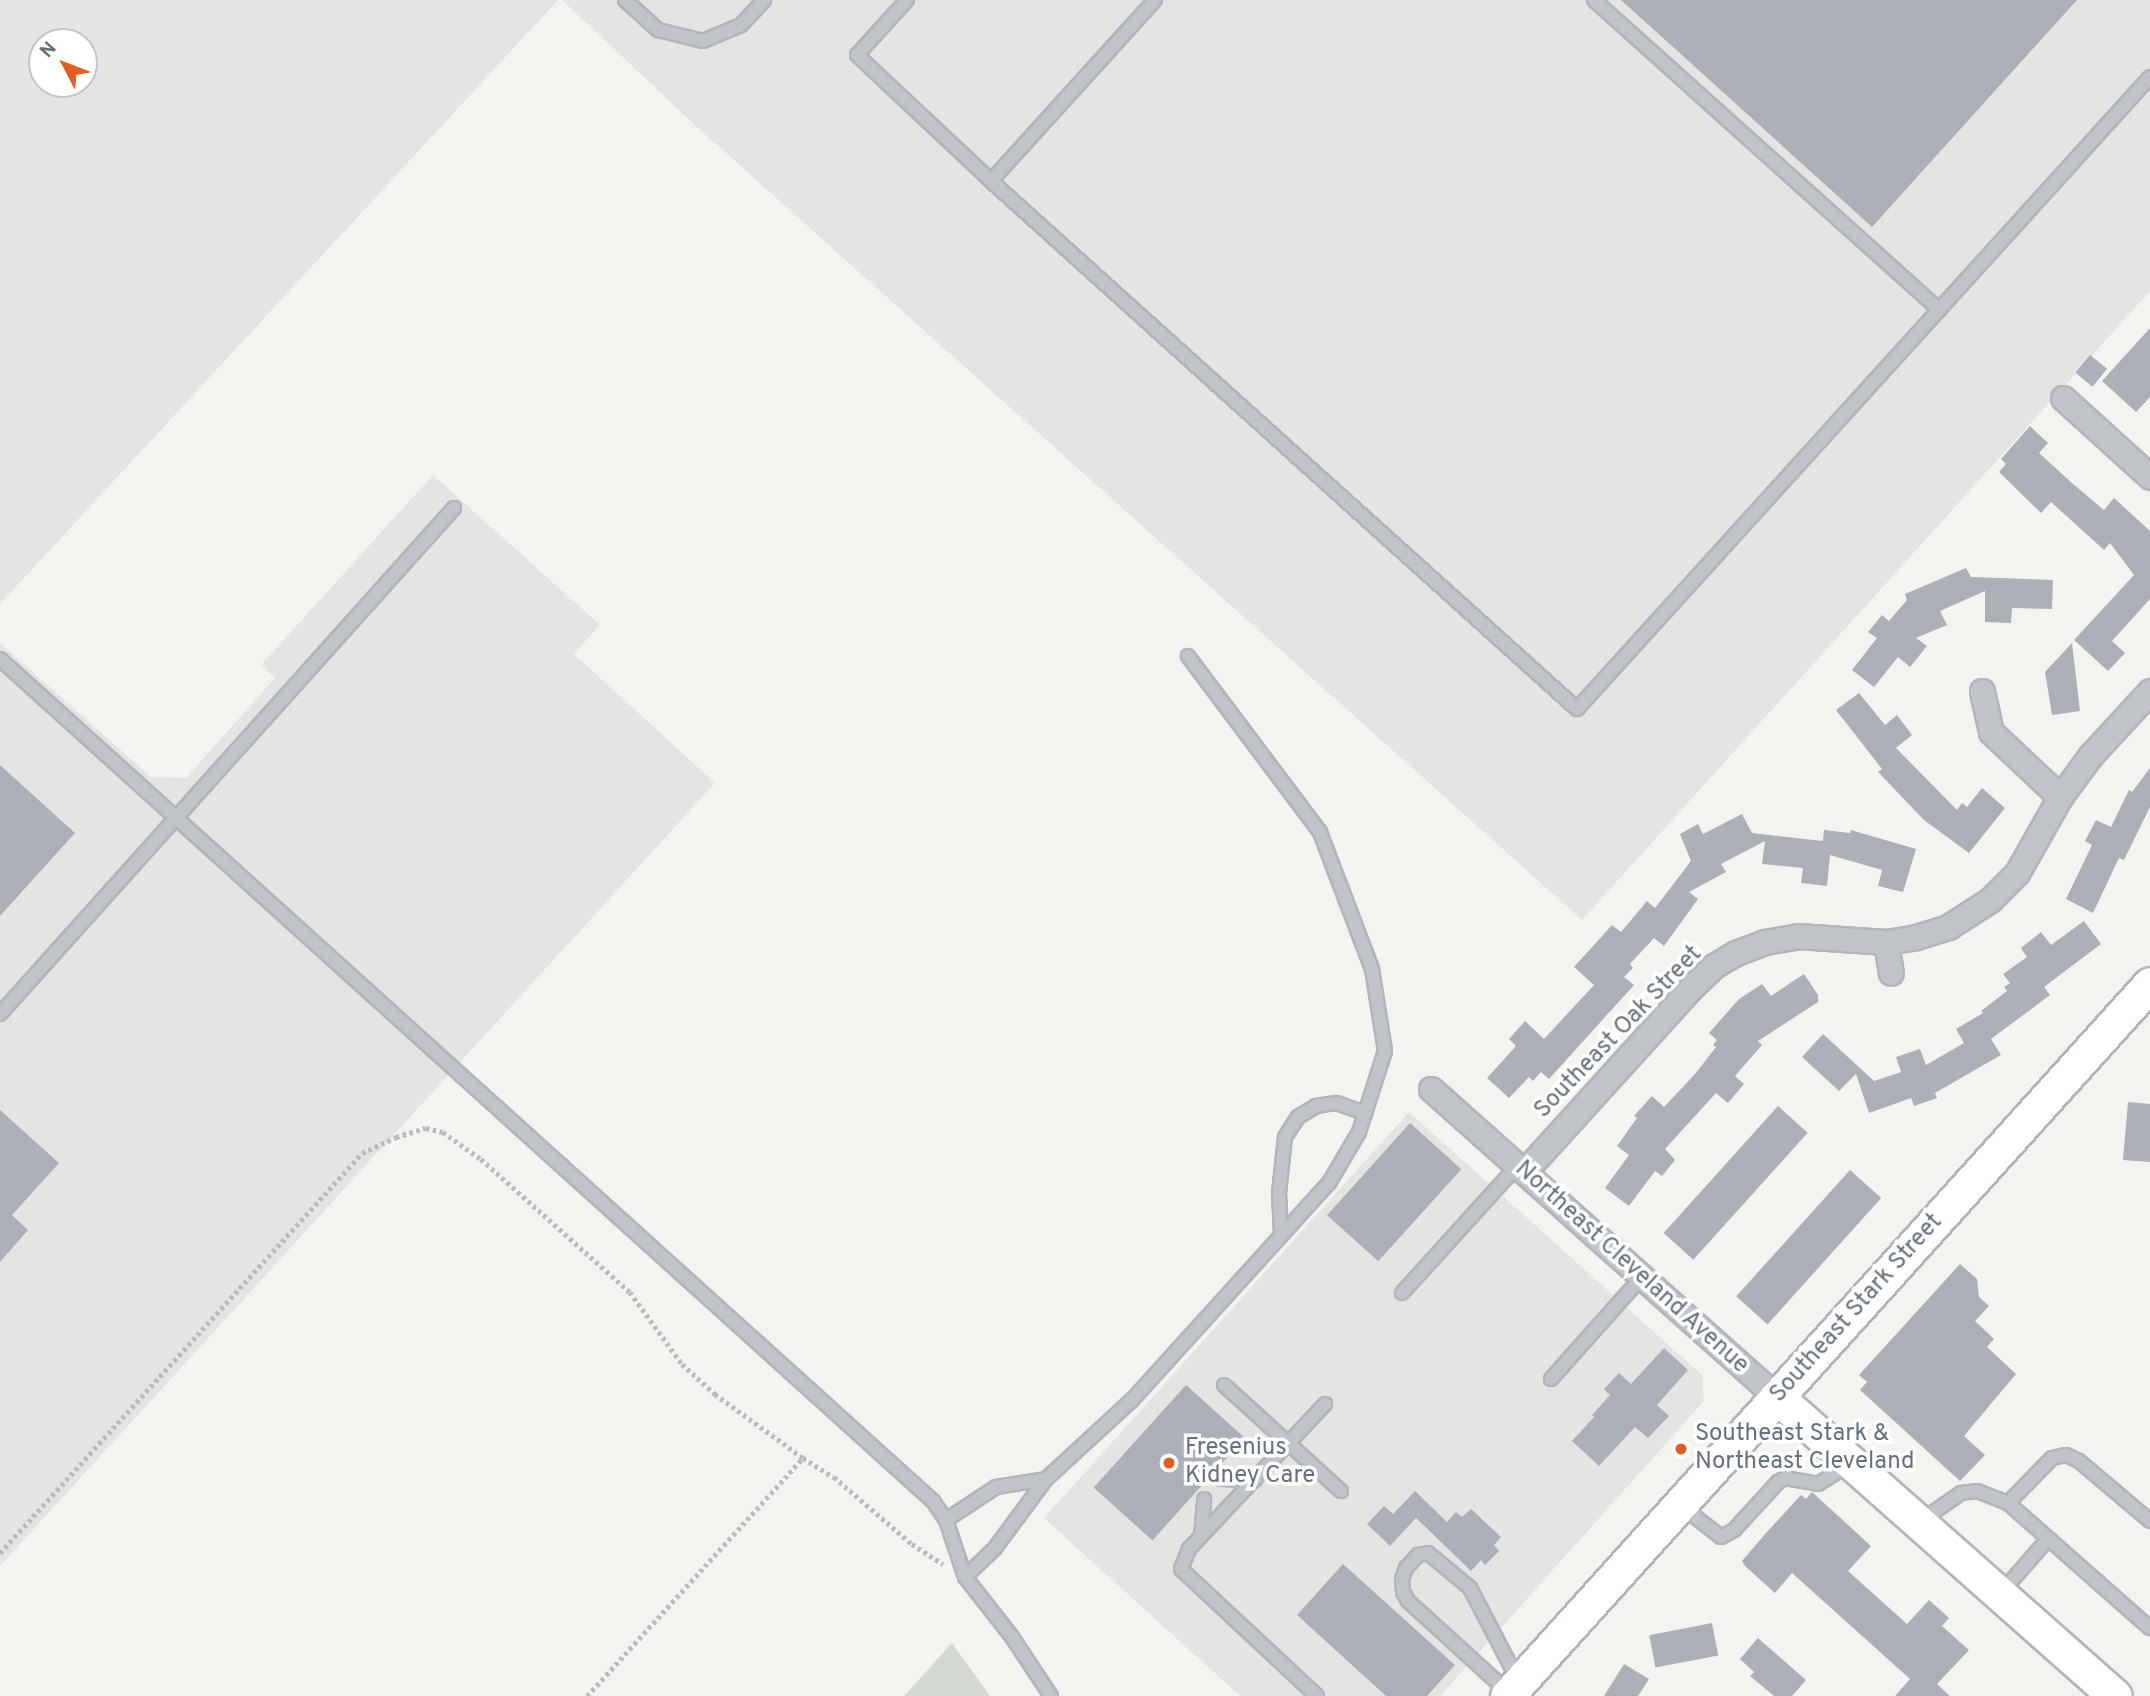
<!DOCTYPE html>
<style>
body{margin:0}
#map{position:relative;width:2150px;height:1696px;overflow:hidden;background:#f3f4ef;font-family:Overpass,sans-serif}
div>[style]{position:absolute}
.built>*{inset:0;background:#e4e5e3}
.green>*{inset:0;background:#d4dad1}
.building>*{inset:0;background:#aab0b5;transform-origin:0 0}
.path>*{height:4.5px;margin-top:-2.25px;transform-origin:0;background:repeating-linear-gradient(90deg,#b9bbbd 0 3.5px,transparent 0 7px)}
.roads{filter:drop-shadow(2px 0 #b1b6ba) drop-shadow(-2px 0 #b1b6ba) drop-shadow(0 2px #b1b6ba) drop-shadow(0 -2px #b1b6ba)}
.lane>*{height:12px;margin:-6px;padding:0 6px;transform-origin:6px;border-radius:6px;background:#c1c4c8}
.street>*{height:23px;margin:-11.5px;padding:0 11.5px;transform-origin:11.5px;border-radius:11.5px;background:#c1c4c8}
.secondary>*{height:33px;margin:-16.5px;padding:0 16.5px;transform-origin:16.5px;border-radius:16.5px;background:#fff}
.dots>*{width:19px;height:19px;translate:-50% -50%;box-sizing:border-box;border:4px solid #fff;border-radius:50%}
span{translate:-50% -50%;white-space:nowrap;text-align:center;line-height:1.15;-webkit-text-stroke:7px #fff;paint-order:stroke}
.street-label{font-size:24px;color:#637180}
.poi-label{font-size:24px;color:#637180}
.left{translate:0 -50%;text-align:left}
.north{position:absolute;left:28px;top:28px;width:70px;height:70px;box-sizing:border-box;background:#fff;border:2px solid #c1c6cc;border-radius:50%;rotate:312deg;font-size:19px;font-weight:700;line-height:28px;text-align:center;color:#637180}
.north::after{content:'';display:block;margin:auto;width:24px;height:32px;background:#e05e23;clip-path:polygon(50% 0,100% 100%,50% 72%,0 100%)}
</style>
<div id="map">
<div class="built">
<i style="clip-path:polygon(evenodd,0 0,558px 0,0 604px,0 0,42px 42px,84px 42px,84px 84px,42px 84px,42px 42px)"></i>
<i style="clip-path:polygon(562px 0,2150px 0,2150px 291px,1582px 920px,697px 127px)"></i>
<i style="clip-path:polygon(433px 475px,600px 625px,574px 654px,715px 783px,0 1566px,0 643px,151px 777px,186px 778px,275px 678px,261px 665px)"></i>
<i style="clip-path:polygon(1409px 1112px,1702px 1375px,1704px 1401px,1440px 1696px,1240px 1696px,1044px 1518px)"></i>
</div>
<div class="green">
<i style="clip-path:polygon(952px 1643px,990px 1696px,904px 1696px)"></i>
</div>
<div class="building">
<i style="clip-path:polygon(1621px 0,2077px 0,1872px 227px)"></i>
<i style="clip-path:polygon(2150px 328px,2150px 397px,2136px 412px,2102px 381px)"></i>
<i style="left:2090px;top:355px;width:22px;height:23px;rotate:39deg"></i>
<i style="clip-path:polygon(2030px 426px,2048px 443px,2039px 453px,2072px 483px,2104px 510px,2114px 498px,2150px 531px,2150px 599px,2112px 641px,2125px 653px,2108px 671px,2074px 640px,2134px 575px,2110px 543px,2104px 550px,2051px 502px,2041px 513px,1999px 472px,2006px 464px,2001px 459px)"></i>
<i style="clip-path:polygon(1966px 568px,1971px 577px,2053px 580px,2052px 609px,2012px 608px,2011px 623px,1985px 622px,1985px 591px,1940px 611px,1947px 625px,1916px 638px,1927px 646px,1910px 667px,1898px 657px,1874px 687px,1852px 670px,1877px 638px,1868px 632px,1882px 615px,1889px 621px,1907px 600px,1905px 594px)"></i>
<i style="clip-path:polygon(2072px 643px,2080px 711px,2052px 715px,2045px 672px)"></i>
<i style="clip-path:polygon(1859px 693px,1885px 725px,1897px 715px,1912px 735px,1896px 748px,1957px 810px,1962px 803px,1967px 807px,1982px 788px,2005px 808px,1969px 853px,1924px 820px,1878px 772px,1882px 769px,1836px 710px)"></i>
<i style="clip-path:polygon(0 765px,75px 833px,0 916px)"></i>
<i style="clip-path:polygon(2150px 768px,2150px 807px,2124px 860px,2119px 858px,2093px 913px,2066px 899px,2092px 845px,2085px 841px,2096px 820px,2111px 827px,2129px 790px,2132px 792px)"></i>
<i style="clip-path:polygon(1742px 814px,1752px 833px,1823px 841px,1824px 830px,1850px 833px,1851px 830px,1916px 849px,1903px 892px,1878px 886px,1882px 870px,1830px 855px,1827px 886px,1801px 883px,1803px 868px,1762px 864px,1765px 841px,1721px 864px,1726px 872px,1689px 892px,1698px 899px,1664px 946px,1654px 938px,1630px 964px,1633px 968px,1624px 977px,1634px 985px,1549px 1079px,1541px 1072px,1533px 1081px,1529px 1077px,1509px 1098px,1487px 1078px,1516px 1046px,1509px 1039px,1525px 1021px,1544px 1039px,1594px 985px,1574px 967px,1612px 925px,1621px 932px,1647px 901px,1655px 908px,1691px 861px,1680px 834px,1698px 824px,1703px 834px)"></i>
<i style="clip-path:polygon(2084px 921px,2101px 944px,2044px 987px,2050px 995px,1991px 1039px,2001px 1055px,1935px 1093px,1937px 1098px,1914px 1106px,1911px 1098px,1869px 1113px,1856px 1074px,1839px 1091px,1802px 1057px,1823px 1034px,1874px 1081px,1901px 1072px,1896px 1057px,1920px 1049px,1926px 1065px,1964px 1043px,1956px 1029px,1983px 1013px,1981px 1011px,2007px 991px,2004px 987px,2010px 983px,2003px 974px,2027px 957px,2021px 948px,2041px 932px,2051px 945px)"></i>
<i style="clip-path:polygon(1804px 974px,1818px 995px,1818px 1002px,1758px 1041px,1762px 1045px,1735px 1076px,1744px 1084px,1728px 1103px,1716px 1093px,1665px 1149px,1675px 1160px,1662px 1176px,1655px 1171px,1629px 1206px,1605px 1188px,1629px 1155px,1617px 1146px,1637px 1118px,1634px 1116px,1652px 1096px,1664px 1107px,1695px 1074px,1716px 1047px,1713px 1045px,1717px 1040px,1709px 1033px,1739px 999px,1762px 984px,1771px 996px)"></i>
<i style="clip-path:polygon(2128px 1102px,2150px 1104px,2150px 1162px,2123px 1160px)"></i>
<i style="left:1778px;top:1106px;width:40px;height:171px;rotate:42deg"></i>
<i style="clip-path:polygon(0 1110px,59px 1163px,12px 1215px,28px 1230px,0 1262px)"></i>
<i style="left:1410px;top:1123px;width:69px;height:124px;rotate:42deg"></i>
<i style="left:1850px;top:1170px;width:42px;height:170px;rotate:42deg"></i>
<i style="clip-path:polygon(1960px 1264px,1977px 1279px,1979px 1297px,1989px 1306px,1975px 1321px,1994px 1339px,1987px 1347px,2016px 1374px,1964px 1436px,1985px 1455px,1960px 1481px,1860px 1390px,1867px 1382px,1859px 1375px)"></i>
<i style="clip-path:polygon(1664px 1348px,1688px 1370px,1657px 1405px,1669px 1416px,1648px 1438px,1635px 1427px,1599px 1466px,1572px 1441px,1594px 1417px,1592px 1415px,1610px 1395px,1604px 1389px,1619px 1373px,1631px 1384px)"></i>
<i style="left:1186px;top:1385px;width:79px;height:138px;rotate:42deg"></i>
<i style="clip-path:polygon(1415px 1491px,1447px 1522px,1456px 1512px,1462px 1517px,1471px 1509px,1501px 1537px,1494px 1545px,1499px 1551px,1485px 1565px,1481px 1560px,1471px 1571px,1416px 1518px,1390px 1546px,1367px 1524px,1384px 1506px,1393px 1514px)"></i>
<i style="clip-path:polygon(1812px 1492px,1871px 1546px,1848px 1571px,1907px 1624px,1929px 1600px,1949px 1618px,1942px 1626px,1969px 1650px,1937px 1684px,1950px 1696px,1895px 1696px,1910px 1679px,1792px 1573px,1775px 1593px,1745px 1566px,1742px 1561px,1766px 1533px,1801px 1495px,1806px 1499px)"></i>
<i style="clip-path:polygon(1343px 1564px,1455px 1665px,1427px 1696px,1386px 1696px,1297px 1615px)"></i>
<i style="left:1712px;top:1623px;width:33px;height:64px;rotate:79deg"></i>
<i style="clip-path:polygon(1758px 1638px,1806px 1680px,1792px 1696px,1774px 1696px,1750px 1676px,1754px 1672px,1740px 1659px)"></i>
<i style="clip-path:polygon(1624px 1664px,1649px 1679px,1638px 1696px,1604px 1696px)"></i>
</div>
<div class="path">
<i style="left:0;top:1553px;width:539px;rotate:-47.85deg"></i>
<i style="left:362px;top:1153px;width:38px;rotate:-25deg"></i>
<i style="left:396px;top:1137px;width:31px;rotate:-17deg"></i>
<i style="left:426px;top:1128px;width:17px;rotate:13deg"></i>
<i style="left:443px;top:1132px;width:47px;rotate:35.4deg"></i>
<i style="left:481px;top:1159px;width:200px;rotate:41.8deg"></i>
<i style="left:630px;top:1292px;width:89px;rotate:54.2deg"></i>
<i style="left:682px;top:1364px;width:45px;rotate:42.3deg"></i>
<i style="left:715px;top:1394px;width:109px;rotate:36deg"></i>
<i style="left:587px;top:1696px;width:321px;rotate:-47.8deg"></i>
<i style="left:803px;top:1458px;width:36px;rotate:32deg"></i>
<i style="left:834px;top:1477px;width:103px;rotate:40.7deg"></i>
<i style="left:912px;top:1544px;width:37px;rotate:33deg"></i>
</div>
<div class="roads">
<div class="lane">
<i style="left:625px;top:0;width:45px;rotate:42.3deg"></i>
<i style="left:658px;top:30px;width:46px;rotate:13.7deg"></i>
<i style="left:703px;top:41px;width:41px;rotate:-22.8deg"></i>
<i style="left:741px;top:25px;width:34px;rotate:-47deg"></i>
<i style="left:907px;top:0;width:74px;rotate:132.3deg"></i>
<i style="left:857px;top:55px;width:184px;rotate:43.2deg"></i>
<i style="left:1155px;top:0;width:244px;rotate:132.2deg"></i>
<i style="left:991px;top:181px;width:789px;rotate:42.02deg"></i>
<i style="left:1577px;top:709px;width:853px;rotate:-47.8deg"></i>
<i style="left:1594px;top:0;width:464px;rotate:41.9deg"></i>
<i style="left:0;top:659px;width:1257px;rotate:42.07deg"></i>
<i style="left:933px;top:1501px;width:23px;rotate:56deg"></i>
<i style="left:946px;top:1520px;width:60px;rotate:71.6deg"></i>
<i style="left:965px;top:1577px;width:76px;rotate:51.9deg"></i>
<i style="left:1012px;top:1637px;width:71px;rotate:56.5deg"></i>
<i style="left:0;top:1014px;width:680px;rotate:-48.1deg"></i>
<i style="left:1281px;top:1234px;width:41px;rotate:-92.8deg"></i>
<i style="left:1279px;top:1193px;width:56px;rotate:-83.9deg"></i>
<i style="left:1285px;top:1137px;width:24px;rotate:-57deg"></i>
<i style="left:1298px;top:1117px;width:21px;rotate:-31deg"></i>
<i style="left:1316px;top:1106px;width:20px;rotate:-9deg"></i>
<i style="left:1336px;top:1103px;width:31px;rotate:19deg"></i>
<i style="left:1402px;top:1293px;width:171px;rotate:-47.8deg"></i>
<i style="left:1551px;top:1379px;width:137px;rotate:-48.3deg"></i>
<i style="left:1224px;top:1385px;width:158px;rotate:42.2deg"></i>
<i style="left:1222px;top:1479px;width:33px;rotate:2deg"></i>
<i style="left:2008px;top:1503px;width:189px;rotate:41.4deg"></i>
<i style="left:1680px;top:1505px;width:52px;rotate:38deg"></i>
<i style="left:1721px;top:1537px;width:15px;rotate:-28deg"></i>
<i style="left:1734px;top:1530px;width:65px;rotate:-47.5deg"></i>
<i style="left:1778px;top:1482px;width:8px;rotate:-30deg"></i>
<i style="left:1785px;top:1478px;width:34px;rotate:10deg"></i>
<i style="left:1818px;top:1484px;width:39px;rotate:-32deg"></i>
<i style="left:946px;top:1520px;width:60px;rotate:-33.4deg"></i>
<i style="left:996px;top:1487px;width:51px;rotate:-9.1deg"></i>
<i style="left:1921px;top:1521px;width:49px;rotate:-35deg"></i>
<i style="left:1961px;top:1493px;width:16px;rotate:-7deg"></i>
<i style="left:1977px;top:1491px;width:33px;rotate:21deg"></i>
<i style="left:2008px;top:1503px;width:63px;rotate:-45.6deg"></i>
<i style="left:2052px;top:1458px;width:14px;rotate:-12deg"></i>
<i style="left:2066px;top:1455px;width:14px;rotate:25deg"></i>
<i style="left:2079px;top:1461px;width:93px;rotate:40.2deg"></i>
<i style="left:1201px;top:1536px;width:37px;rotate:-85deg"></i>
<i style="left:965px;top:1577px;width:42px;rotate:-44deg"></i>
<i style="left:995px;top:1548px;width:86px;rotate:-53.5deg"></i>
<i style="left:1046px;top:1479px;width:117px;rotate:-42.6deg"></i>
<i style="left:1132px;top:1400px;width:293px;rotate:-47.8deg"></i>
<i style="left:1329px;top:1183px;width:59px;rotate:-59.5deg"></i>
<i style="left:1359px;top:1132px;width:85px;rotate:-72.2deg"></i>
<i style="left:1385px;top:1051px;width:83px;rotate:-99deg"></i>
<i style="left:1372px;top:969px;width:147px;rotate:-110.8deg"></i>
<i style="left:1320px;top:832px;width:220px;rotate:-126.9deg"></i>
<i style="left:2000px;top:1594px;width:73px;rotate:-48.9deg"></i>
<i style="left:1508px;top:1692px;width:135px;rotate:-137.7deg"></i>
<i style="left:1408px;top:1601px;width:10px;rotate:-119deg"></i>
<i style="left:1403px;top:1592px;width:13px;rotate:-94deg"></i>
<i style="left:1402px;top:1579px;width:12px;rotate:-70deg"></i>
<i style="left:1406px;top:1568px;width:18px;rotate:-47deg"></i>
<i style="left:1418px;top:1555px;width:10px;rotate:-11deg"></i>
<i style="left:1428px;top:1553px;width:55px;rotate:39.8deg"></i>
<i style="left:1470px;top:1588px;width:106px;rotate:62.5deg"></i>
<i style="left:1317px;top:1696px;width:186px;rotate:-137deg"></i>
<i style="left:1181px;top:1569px;width:22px;rotate:-68deg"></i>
<i style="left:1189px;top:1549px;width:199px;rotate:-46.8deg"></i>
</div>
<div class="street">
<i style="left:2063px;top:398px;width:118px;rotate:42.2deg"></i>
<i style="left:1982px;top:691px;width:42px;rotate:77.6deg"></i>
<i style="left:1991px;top:732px;width:95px;rotate:43.3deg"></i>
<i style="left:1886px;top:942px;width:31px;rotate:81deg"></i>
<i style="left:1431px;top:1089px;width:463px;rotate:41.7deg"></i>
<i style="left:1524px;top:1172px;width:248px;rotate:-47.8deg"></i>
<i style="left:1691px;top:988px;width:32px;rotate:-44deg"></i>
<i style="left:1714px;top:966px;width:26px;rotate:-31deg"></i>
<i style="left:1736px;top:953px;width:31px;rotate:-21deg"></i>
<i style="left:1765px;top:942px;width:34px;rotate:-10deg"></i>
<i style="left:1798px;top:936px;width:88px;rotate:3.9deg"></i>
<i style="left:1886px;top:942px;width:30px;rotate:-9deg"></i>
<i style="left:1916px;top:937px;width:34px;rotate:-17deg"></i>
<i style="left:1948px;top:927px;width:50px;rotate:-32.7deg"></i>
<i style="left:1990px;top:900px;width:38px;rotate:-45deg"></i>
<i style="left:2017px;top:873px;width:87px;rotate:-60.5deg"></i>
<i style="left:2060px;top:797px;width:52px;rotate:-53.6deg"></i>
<i style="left:2091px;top:755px;width:87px;rotate:-47.3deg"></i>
</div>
<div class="secondary">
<i style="left:1777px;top:1397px;width:451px;rotate:41.5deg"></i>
<i style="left:1507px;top:1696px;width:959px;rotate:-47.92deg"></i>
</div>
</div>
<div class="dots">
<i style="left:1681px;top:1449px;background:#e05e23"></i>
<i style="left:1169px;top:1463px;background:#e05e23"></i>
</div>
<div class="street-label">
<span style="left:1619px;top:1033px;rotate:-46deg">Southeast Oak Street</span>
<span style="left:1631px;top:1268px;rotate:42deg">Northeast Cleveland Avenue</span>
<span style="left:1857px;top:1309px;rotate:-48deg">Southeast Stark Street</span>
</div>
<div class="poi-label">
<span class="left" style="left:1695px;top:1449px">Southeast Stark &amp;<br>Northeast Cleveland</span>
<span class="left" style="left:1185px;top:1463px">Fresenius<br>Kidney Care</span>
</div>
<div class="north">N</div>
</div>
